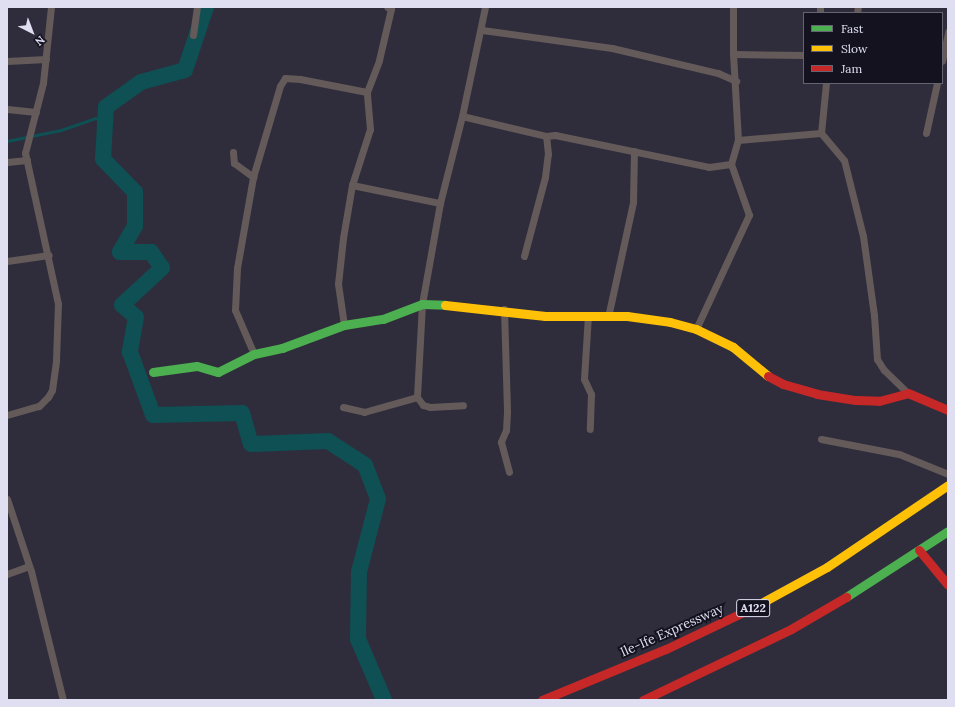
<!DOCTYPE html>
<style>
body{margin:0}
#map{position:relative;width:955px;height:707px;overflow:hidden;background:#2f2d3c;font-family:Lora,serif}
div>[style]{position:absolute}
.stream>*{height:2.5px;margin:-1.25px;padding:0 1.25px;transform-origin:1.25px;border-radius:1.25px;background:#0e5053}
.river>*{height:16px;margin:-8px;padding:0 8px;transform-origin:8px;border-radius:8px;background:#0e5053}
.street>*{height:7px;margin:-3.5px;padding:0 3.5px;transform-origin:3.5px;border-radius:3.5px;background:#645a59}
.fast>*{height:9px;margin:-4.5px;padding:0 4.5px;transform-origin:4.5px;border-radius:4.5px;background:#4caf50}
.slow>*{height:9px;margin:-4.5px;padding:0 4.5px;transform-origin:4.5px;border-radius:4.5px;background:#ffc107}
.jam>*{height:9px;margin:-4.5px;padding:0 4.5px;transform-origin:4.5px;border-radius:4.5px;background:#c62828}
span{translate:-50% -50%;white-space:nowrap;text-align:center;line-height:1.15;-webkit-text-stroke:4px #13121e;paint-order:stroke}
.shield-label span{padding:1px 3px;background:#13121e;border:1px solid;border-radius:3px;-webkit-text-stroke-width:0}
.shield-label{font-size:12px;color:#e0dff2;font-weight:700}
.street-label{font-size:13px;color:#e0dff2}
.frame{position:absolute;inset:0;border:8px solid #e0dff2;pointer-events:none}
.legend{position:absolute;left:803px;top:12px;width:140px;height:72px;box-sizing:border-box;background:#13121e;border:1px solid #656473;margin:0;padding:5px 7px;list-style:none;font-size:12px;color:#e0dff2}
.legend li{display:flex;align-items:center;gap:8px;height:20px}
.legend b{width:20px;border:1px solid #656473}
.north{position:absolute;left:12px;top:12px;width:40px;height:40px;-webkit-text-stroke:3px #13121e;paint-order:stroke;rotate:138deg;font-size:11px;font-weight:700;line-height:16px;text-align:center;color:#e0dff2}
.north::after{content:'';display:block;margin:auto;width:14px;height:18px;background:#e0dff2;clip-path:polygon(50% 0,100% 100%,50% 72%,0 100%)}
</style>
<div id="map">
<div class="stream">
<i style="left:7px;top:141px;width:55px;rotate:-11.5deg"></i>
<i style="left:61px;top:130px;width:36px;rotate:-19deg"></i>
<i style="left:95px;top:118px;width:11px;rotate:15deg"></i>
</div>
<div class="river">
<i style="left:206px;top:7px;width:66px;rotate:108.4deg"></i>
<i style="left:185px;top:70px;width:46px;rotate:164.7deg"></i>
<i style="left:141px;top:82px;width:43px;rotate:144.5deg"></i>
<i style="left:106px;top:107px;width:52px;rotate:93.3deg"></i>
<i style="left:103px;top:159px;width:46px;rotate:45.9deg"></i>
<i style="left:135px;top:192px;width:34px;rotate:90deg"></i>
<i style="left:135px;top:226px;width:30px;rotate:120deg"></i>
<i style="left:120px;top:252px;width:31px"></i>
<i style="left:151px;top:252px;width:19px;rotate:55deg"></i>
<i style="left:162px;top:268px;width:54px;rotate:137.2deg"></i>
<i style="left:122px;top:305px;width:18px;rotate:41deg"></i>
<i style="left:136px;top:317px;width:36px;rotate:100deg"></i>
<i style="left:130px;top:352px;width:67px;rotate:69.9deg"></i>
<i style="left:153px;top:415px;width:89px;rotate:-1.3deg"></i>
<i style="left:242px;top:413px;width:32px;rotate:74deg"></i>
<i style="left:251px;top:444px;width:77px;rotate:-2.2deg"></i>
<i style="left:328px;top:441px;width:44px;rotate:33deg"></i>
<i style="left:365px;top:465px;width:36px;rotate:69deg"></i>
<i style="left:378px;top:499px;width:75px;rotate:104.6deg"></i>
<i style="left:359px;top:572px;width:67px;rotate:90.9deg"></i>
<i style="left:358px;top:639px;width:66px;rotate:66.9deg"></i>
</div>
<div class="street">
<i style="left:485px;top:7px;width:111px;rotate:101.9deg"></i>
<i style="left:462px;top:116px;width:86px;rotate:13.4deg"></i>
<i style="left:546px;top:136px;width:9px;rotate:-6deg"></i>
<i style="left:555px;top:135px;width:157px;rotate:11.7deg"></i>
<i style="left:709px;top:167px;width:22px;rotate:-8deg"></i>
<i style="left:820px;top:7px;width:6px;rotate:90deg"></i>
<i style="left:857px;top:13px;width:6px;rotate:-81deg"></i>
<i style="left:482px;top:30px;width:131px;rotate:7.9deg"></i>
<i style="left:612px;top:48px;width:109px;rotate:13.3deg"></i>
<i style="left:718px;top:73px;width:20px;rotate:24deg"></i>
<i style="left:193px;top:35px;width:28px;rotate:-82deg"></i>
<i style="left:733px;top:54px;width:71px;rotate:0.8deg"></i>
<i style="left:7px;top:61px;width:39px;rotate:-3deg"></i>
<i style="left:942px;top:61px;width:30px;rotate:-78deg"></i>
<i style="left:826px;top:83px;width:50px;rotate:95.7deg"></i>
<i style="left:821px;top:133px;width:35px;rotate:50deg"></i>
<i style="left:844px;top:160px;width:78px;rotate:76deg"></i>
<i style="left:863px;top:236px;width:80px;rotate:82.1deg"></i>
<i style="left:874px;top:315px;width:44px;rotate:86.1deg"></i>
<i style="left:877px;top:359px;width:13px;rotate:58deg"></i>
<i style="left:884px;top:370px;width:33px;rotate:44deg"></i>
<i style="left:7px;top:109px;width:29px;rotate:6deg"></i>
<i style="left:926px;top:133px;width:51px;rotate:-77.6deg"></i>
<i style="left:738px;top:140px;width:83px;rotate:-4.8deg"></i>
<i style="left:233px;top:152px;width:11px;rotate:85deg"></i>
<i style="left:234px;top:163px;width:24px;rotate:36deg"></i>
<i style="left:7px;top:162px;width:20px;rotate:-6deg"></i>
<i style="left:352px;top:185px;width:90px;rotate:11.6deg"></i>
<i style="left:440px;top:203px;width:103px;rotate:100.1deg"></i>
<i style="left:422px;top:304px;width:93px;rotate:93.1deg"></i>
<i style="left:440px;top:203px;width:90px;rotate:-75.8deg"></i>
<i style="left:524px;top:256px;width:82px;rotate:-75.1deg"></i>
<i style="left:545px;top:177px;width:23px;rotate:-83deg"></i>
<i style="left:548px;top:154px;width:18px;rotate:-96deg"></i>
<i style="left:7px;top:261px;width:42px;rotate:-8.1deg"></i>
<i style="left:504px;top:309px;width:103px;rotate:88.3deg"></i>
<i style="left:507px;top:412px;width:18px;rotate:93deg"></i>
<i style="left:506px;top:430px;width:13px;rotate:113deg"></i>
<i style="left:501px;top:442px;width:31px;rotate:75deg"></i>
<i style="left:588px;top:315px;width:64px;rotate:93.6deg"></i>
<i style="left:584px;top:379px;width:17px;rotate:65deg"></i>
<i style="left:591px;top:394px;width:35px;rotate:92deg"></i>
<i style="left:608px;top:317px;width:118px;rotate:-77.7deg"></i>
<i style="left:633px;top:202px;width:51px;rotate:-88.9deg"></i>
<i style="left:344px;top:325px;width:41px;rotate:-98.3deg"></i>
<i style="left:338px;top:284px;width:46px;rotate:-83.8deg"></i>
<i style="left:343px;top:238px;width:54px;rotate:-80.4deg"></i>
<i style="left:352px;top:185px;width:59px;rotate:-72.2deg"></i>
<i style="left:370px;top:129px;width:37px;rotate:-95deg"></i>
<i style="left:367px;top:92px;width:34px;rotate:-69deg"></i>
<i style="left:379px;top:60px;width:52px;rotate:-76.8deg"></i>
<i style="left:391px;top:9px;width:4px;rotate:-153deg"></i>
<i style="left:696px;top:329px;width:126px;rotate:-65.1deg"></i>
<i style="left:749px;top:215px;width:54px;rotate:-109.4deg"></i>
<i style="left:731px;top:164px;width:25px;rotate:-74deg"></i>
<i style="left:738px;top:140px;width:86px;rotate:-93.3deg"></i>
<i style="left:733px;top:54px;width:47px;rotate:-90deg"></i>
<i style="left:254px;top:354px;width:48px;rotate:-113.4deg"></i>
<i style="left:235px;top:310px;width:42px;rotate:-87.3deg"></i>
<i style="left:237px;top:268px;width:92px;rotate:-80deg"></i>
<i style="left:253px;top:177px;width:95px;rotate:-73.5deg"></i>
<i style="left:280px;top:86px;width:9px;rotate:-58deg"></i>
<i style="left:285px;top:78px;width:15px;rotate:4deg"></i>
<i style="left:300px;top:79px;width:68px;rotate:11deg"></i>
<i style="left:343px;top:407px;width:22px;rotate:13deg"></i>
<i style="left:364px;top:412px;width:55px;rotate:-15.8deg"></i>
<i style="left:417px;top:397px;width:10px;rotate:53deg"></i>
<i style="left:423px;top:405px;width:7px;rotate:16deg"></i>
<i style="left:430px;top:407px;width:33px;rotate:-3deg"></i>
<i style="left:7px;top:415px;width:33px;rotate:-16deg"></i>
<i style="left:39px;top:406px;width:13px;rotate:-45deg"></i>
<i style="left:48px;top:397px;width:8px;rotate:-60deg"></i>
<i style="left:52px;top:390px;width:30px;rotate:-82deg"></i>
<i style="left:56px;top:360px;width:56px;rotate:-88deg"></i>
<i style="left:58px;top:304px;width:155px;rotate:-102.3deg"></i>
<i style="left:25px;top:153px;width:72px;rotate:-75.6deg"></i>
<i style="left:43px;top:83px;width:76px;rotate:-84deg"></i>
<i style="left:821px;top:439px;width:79px;rotate:10.9deg"></i>
<i style="left:899px;top:454px;width:53px;rotate:22.2deg"></i>
<i style="left:7px;top:499px;width:76px;rotate:71.6deg"></i>
<i style="left:31px;top:571px;width:133px;rotate:76.1deg"></i>
<i style="left:7px;top:574px;width:23px;rotate:-20deg"></i>
</div>
<div class="fast">
<i style="left:153px;top:372px;width:44px;rotate:-7.8deg"></i>
<i style="left:197px;top:366px;width:22px;rotate:16deg"></i>
<i style="left:218px;top:372px;width:40px;rotate:-26.6deg"></i>
<i style="left:254px;top:354px;width:29px;rotate:-12deg"></i>
<i style="left:282px;top:348px;width:66px;rotate:-20.4deg"></i>
<i style="left:344px;top:325px;width:39px;rotate:-9deg"></i>
<i style="left:383px;top:319px;width:42px;rotate:-21deg"></i>
<i style="left:422px;top:304px;width:23px;rotate:2deg"></i>
<i style="left:846px;top:597px;width:121px;rotate:-32.9deg"></i>
</div>
<div class="slow">
<i style="left:445px;top:305px;width:101px;rotate:6.3deg"></i>
<i style="left:545px;top:316px;width:82px"></i>
<i style="left:627px;top:316px;width:43px;rotate:7.9deg"></i>
<i style="left:670px;top:322px;width:27px;rotate:15deg"></i>
<i style="left:696px;top:329px;width:41px;rotate:25.9deg"></i>
<i style="left:733px;top:347px;width:45px;rotate:39.6deg"></i>
<i style="left:754px;top:607px;width:83px;rotate:-28.7deg"></i>
<i style="left:827px;top:567px;width:146px;rotate:-34.1deg"></i>
</div>
<div class="jam">
<i style="left:768px;top:376px;width:17px;rotate:28deg"></i>
<i style="left:783px;top:384px;width:35px;rotate:16deg"></i>
<i style="left:817px;top:394px;width:39px;rotate:9deg"></i>
<i style="left:856px;top:400px;width:23px;rotate:2deg"></i>
<i style="left:879px;top:401px;width:30px;rotate:-15deg"></i>
<i style="left:908px;top:393px;width:43px;rotate:23deg"></i>
<i style="left:919px;top:550px;width:45px;rotate:50.4deg"></i>
<i style="left:542px;top:700px;width:134px;rotate:-22.4deg"></i>
<i style="left:666px;top:649px;width:98px;rotate:-25.5deg"></i>
<i style="left:643px;top:700px;width:164px;rotate:-25.6deg"></i>
<i style="left:791px;top:629px;width:64px;rotate:-30.2deg"></i>
</div>
<div class="shield-label">
<span style="left:753px;top:608px">A122</span>
</div>
<div class="street-label">
<span style="left:672px;top:631px;rotate:-24deg">Ile-Ife Expressway</span>
</div>
<div class="frame"></div>
<ul class="legend">
<li><b style="height:5px;background:#4caf50"></b>Fast</li>
<li><b style="height:5px;background:#ffc107"></b>Slow</li>
<li><b style="height:5px;background:#c62828"></b>Jam</li>
</ul>
<div class="north">N</div>
</div>
